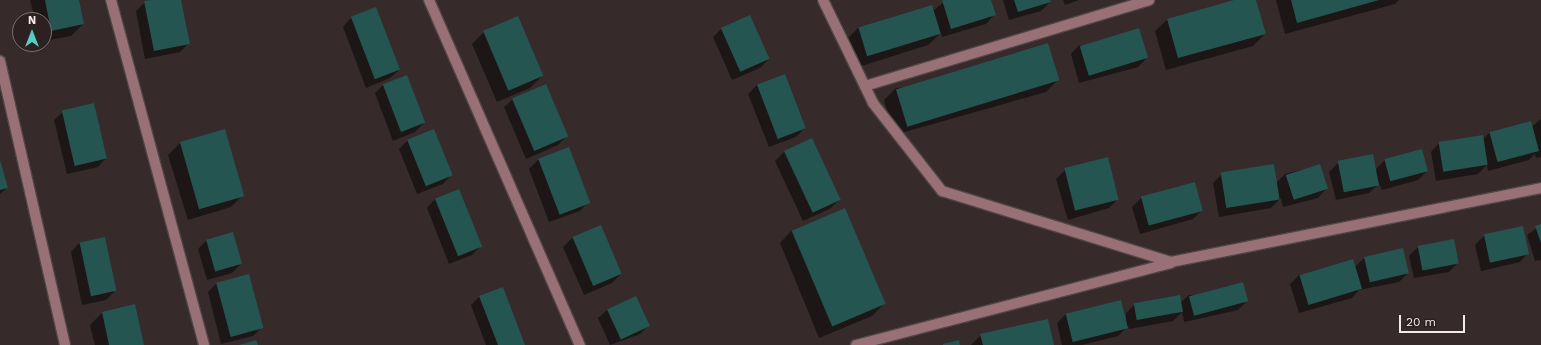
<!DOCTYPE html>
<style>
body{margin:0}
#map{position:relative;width:1541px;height:345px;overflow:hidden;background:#362a2b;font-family:"Work Sans",sans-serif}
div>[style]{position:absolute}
.shadow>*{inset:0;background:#0007}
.building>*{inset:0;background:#245550;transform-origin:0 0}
.roads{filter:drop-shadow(1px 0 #504546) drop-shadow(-1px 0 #504546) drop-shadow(0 1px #504546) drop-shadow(0 -1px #504546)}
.minor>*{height:10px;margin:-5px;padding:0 5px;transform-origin:5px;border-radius:5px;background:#987075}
span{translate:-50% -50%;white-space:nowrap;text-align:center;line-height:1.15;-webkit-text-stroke:4px #2c2021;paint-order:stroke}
.north{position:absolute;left:12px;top:12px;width:40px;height:40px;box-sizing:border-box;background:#2c2021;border:1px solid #7b7172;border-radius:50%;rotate:0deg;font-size:11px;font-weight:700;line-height:16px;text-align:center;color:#f2eaeb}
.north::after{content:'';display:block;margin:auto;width:14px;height:18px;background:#56cec3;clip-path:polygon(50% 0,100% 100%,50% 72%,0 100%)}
.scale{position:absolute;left:1399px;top:315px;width:66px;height:18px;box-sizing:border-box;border:2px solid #f2eaeb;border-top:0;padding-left:5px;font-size:12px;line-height:14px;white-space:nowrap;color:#f2eaeb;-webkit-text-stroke:3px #2c2021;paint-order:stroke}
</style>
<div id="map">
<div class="shadow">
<i style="clip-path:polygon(30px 0,78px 0,83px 24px,71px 36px,44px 41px,44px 20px,35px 20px)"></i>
<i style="clip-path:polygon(157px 0,180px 0,189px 43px,180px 52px,145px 59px,136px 11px,145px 2px)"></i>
<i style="clip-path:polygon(946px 0,990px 0,994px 15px,986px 24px,942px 37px,941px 33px,928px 45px,855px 68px,846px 40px,858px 28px,933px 11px)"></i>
<i style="clip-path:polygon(1003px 0,1049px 0,1050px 2px,1041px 11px,1009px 20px)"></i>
<i style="clip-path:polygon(1063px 0,1079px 0,1065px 5px)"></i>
<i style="clip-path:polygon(1238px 0,1255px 0,1265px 34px,1253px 46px,1166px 70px,1155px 31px,1167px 20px)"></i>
<i style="clip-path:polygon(1276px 0,1399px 0,1395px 4px,1285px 34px)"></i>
<i style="clip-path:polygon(375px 9px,399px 70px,390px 78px,366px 88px,343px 27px,351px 18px)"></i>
<i style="clip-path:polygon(722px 28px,769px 59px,760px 68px,732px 80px,713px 37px)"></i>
<i style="clip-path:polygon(484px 32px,542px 76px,530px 88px,497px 102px,472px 44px)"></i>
<i style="clip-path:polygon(1079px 45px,1147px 58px,1138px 67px,1079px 83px,1071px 54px)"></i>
<i style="clip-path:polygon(784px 75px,805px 128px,796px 137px,769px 147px,748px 94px,757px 85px)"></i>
<i style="clip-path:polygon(1058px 80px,1046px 92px,894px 135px,884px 100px,896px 88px)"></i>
<i style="clip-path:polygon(383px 85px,424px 123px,415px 132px,393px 141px,375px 93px)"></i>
<i style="clip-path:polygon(513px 99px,567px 136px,558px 145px,526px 159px,504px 107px)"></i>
<i style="clip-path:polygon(63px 112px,106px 158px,98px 167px,67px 174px,54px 120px)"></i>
<i style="clip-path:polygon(1541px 119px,1541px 157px,1536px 158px,1535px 154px,1529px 160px,1488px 171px,1487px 165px,1478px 174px,1436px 181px,1431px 152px,1439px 143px,1483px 139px,1489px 133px,1531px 127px)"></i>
<i style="clip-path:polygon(812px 139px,840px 199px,831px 208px,803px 221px,775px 161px,784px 152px)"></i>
<i style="clip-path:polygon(408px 140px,451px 175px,443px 184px,417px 194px,399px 149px)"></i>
<i style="clip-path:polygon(180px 143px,243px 195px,231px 207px,188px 220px,168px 155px)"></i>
<i style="clip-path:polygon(569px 149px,588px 202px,580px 211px,549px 222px,529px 169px,538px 160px)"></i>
<i style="clip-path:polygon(1372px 156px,1375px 170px,1385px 160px,1427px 171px,1418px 180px,1382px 190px,1376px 177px,1378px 185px,1369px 193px,1336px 200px,1329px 172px,1338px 163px)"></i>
<i style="clip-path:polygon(0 162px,7px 188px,0 194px)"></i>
<i style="clip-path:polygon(1320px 165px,1326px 189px,1318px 198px,1283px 207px,1281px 198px,1271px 208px,1219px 217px,1213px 183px,1222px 174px,1276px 183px,1285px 174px)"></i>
<i style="clip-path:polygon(1065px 170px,1118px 199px,1109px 208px,1068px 220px,1056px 179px)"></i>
<i style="clip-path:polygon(1195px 184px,1202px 210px,1193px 219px,1140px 234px,1132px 207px,1141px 198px)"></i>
<i style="clip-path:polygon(459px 190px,481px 246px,472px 255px,449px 264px,427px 208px,435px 199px)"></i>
<i style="clip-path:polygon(844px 209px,884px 304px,872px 316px,819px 338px,780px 243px,791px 231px)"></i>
<i style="clip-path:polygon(1541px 225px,1541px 260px,1535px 261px,1527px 235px)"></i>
<i style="clip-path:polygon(600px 227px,621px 274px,612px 283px,584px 295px,563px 247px,572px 238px)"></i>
<i style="clip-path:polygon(1522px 228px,1528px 253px,1520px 262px,1481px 271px,1475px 245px,1484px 236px)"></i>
<i style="clip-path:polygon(207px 240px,241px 264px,232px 273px,207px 280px,198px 249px)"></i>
<i style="clip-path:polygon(79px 243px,115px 291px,106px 300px,82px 305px,71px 252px)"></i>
<i style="clip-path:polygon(1418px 247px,1458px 263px,1449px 272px,1414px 278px,1409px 256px)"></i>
<i style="clip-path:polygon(1364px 258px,1408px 273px,1399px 282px,1359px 290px,1352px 298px,1299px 313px,1290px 284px,1299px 275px,1355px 267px)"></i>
<i style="clip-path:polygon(217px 283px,262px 327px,253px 336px,221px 344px,208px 292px)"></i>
<i style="clip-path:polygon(1189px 295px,1247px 301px,1238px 310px,1184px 322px,1182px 312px,1173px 321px,1129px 329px,1128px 326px,1118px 336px,1082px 345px,1062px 345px,1057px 323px,1066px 314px,1126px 325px,1126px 313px,1135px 304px,1180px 303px)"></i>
<i style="clip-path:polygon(480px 296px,524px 345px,486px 345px,471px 305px)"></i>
<i style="clip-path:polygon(636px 297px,649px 325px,640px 334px,610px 345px,598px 318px,607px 310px)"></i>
<i style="clip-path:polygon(135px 306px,143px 345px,95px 345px,90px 325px,102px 313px)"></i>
<i style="clip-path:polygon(981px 335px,1053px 345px,971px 345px)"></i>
</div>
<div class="building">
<i style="clip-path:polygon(45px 0,79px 0,84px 24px,51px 31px)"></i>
<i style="clip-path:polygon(151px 0,181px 0,190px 44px,154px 51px,144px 1px)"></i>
<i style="clip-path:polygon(942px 0,991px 0,996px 15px,951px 29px)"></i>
<i style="clip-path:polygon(1014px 0,1050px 0,1051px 2px,1018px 12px)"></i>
<i style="clip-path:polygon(1234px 0,1256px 0,1266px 34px,1178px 58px,1167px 19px)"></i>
<i style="clip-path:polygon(1291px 0,1379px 0,1297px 23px)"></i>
<i style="left:932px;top:5px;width:30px;height:77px;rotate:73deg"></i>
<i style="left:376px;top:7px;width:67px;height:27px;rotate:69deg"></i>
<i style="left:750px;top:15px;width:48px;height:32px;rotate:66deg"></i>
<i style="left:518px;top:16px;width:65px;height:38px;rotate:67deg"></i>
<i style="left:1139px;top:28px;width:31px;height:62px;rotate:73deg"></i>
<i style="left:1048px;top:43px;width:39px;height:159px;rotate:73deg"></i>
<i style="left:785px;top:74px;width:58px;height:30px;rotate:69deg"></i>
<i style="left:407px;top:75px;width:51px;height:26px;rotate:69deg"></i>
<i style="left:546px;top:84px;width:57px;height:37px;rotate:67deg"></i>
<i style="left:94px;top:103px;width:57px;height:33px;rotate:77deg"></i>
<i style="left:1531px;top:121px;width:31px;height:43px;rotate:75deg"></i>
<i style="left:225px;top:129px;width:70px;height:47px;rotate:74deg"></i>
<i style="left:434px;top:129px;width:50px;height:29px;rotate:68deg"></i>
<i style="left:1483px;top:135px;width:30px;height:45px;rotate:81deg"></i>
<i style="left:812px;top:138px;width:68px;height:31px;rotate:65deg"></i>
<i style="left:569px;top:147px;width:60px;height:33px;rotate:69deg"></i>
<i style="left:1422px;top:149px;width:23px;height:39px;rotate:75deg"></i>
<i style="left:1373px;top:154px;width:32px;height:36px;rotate:79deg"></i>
<i style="left:1108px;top:157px;width:44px;height:45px;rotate:76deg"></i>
<i style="clip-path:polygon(0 160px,8px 188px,0 190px)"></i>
<i style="left:1274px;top:164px;width:36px;height:54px;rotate:81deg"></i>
<i style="left:1320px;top:164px;width:26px;height:36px;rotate:72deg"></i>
<i style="left:1195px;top:182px;width:30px;height:56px;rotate:75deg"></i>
<i style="left:459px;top:189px;width:62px;height:26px;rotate:68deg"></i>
<i style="left:845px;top:208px;width:104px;height:58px;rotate:67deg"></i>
<i style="clip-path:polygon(1541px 224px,1541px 243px,1535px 226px)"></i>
<i style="left:601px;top:225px;width:53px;height:31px;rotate:67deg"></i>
<i style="left:1523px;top:226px;width:29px;height:40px;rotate:78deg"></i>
<i style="left:233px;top:232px;width:33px;height:28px;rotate:74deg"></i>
<i style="left:105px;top:237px;width:55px;height:26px;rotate:78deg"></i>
<i style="left:1454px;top:239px;width:25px;height:37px;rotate:79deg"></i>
<i style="left:1403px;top:248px;width:26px;height:40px;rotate:77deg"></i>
<i style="left:1353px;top:259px;width:31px;height:56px;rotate:73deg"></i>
<i style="left:249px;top:274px;width:56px;height:34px;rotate:75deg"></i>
<i style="left:1243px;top:282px;width:20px;height:56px;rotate:75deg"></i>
<i style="clip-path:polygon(503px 287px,525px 345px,498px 345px,479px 296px)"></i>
<i style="left:1180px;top:295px;width:17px;height:47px;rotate:80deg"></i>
<i style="left:636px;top:296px;width:33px;height:32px;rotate:65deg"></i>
<i style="left:1121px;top:300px;width:29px;height:57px;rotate:76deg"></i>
<i style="clip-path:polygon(135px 304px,144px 345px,109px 345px,102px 312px)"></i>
<i style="clip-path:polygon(1048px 319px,1054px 345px,983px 345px,980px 334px)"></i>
<i style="clip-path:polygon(256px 340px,258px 345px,239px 345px)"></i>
<i style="clip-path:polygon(959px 340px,960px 345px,943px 345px,943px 344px)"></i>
</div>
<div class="roads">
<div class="minor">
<i style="left:111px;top:0;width:357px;rotate:74.9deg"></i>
<i style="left:429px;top:0;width:377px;rotate:66.4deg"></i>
<i style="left:823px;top:0;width:114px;rotate:64.1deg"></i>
<i style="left:873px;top:103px;width:112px;rotate:51.9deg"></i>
<i style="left:942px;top:191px;width:240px;rotate:17.2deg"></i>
<i style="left:1171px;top:262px;width:377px;rotate:-11.3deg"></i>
<i style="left:0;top:61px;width:291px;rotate:77.1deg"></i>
<i style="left:865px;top:86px;width:297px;rotate:-16.8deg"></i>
<i style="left:856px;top:345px;width:325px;rotate:-14.6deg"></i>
</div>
</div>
<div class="north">N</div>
<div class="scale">20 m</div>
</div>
